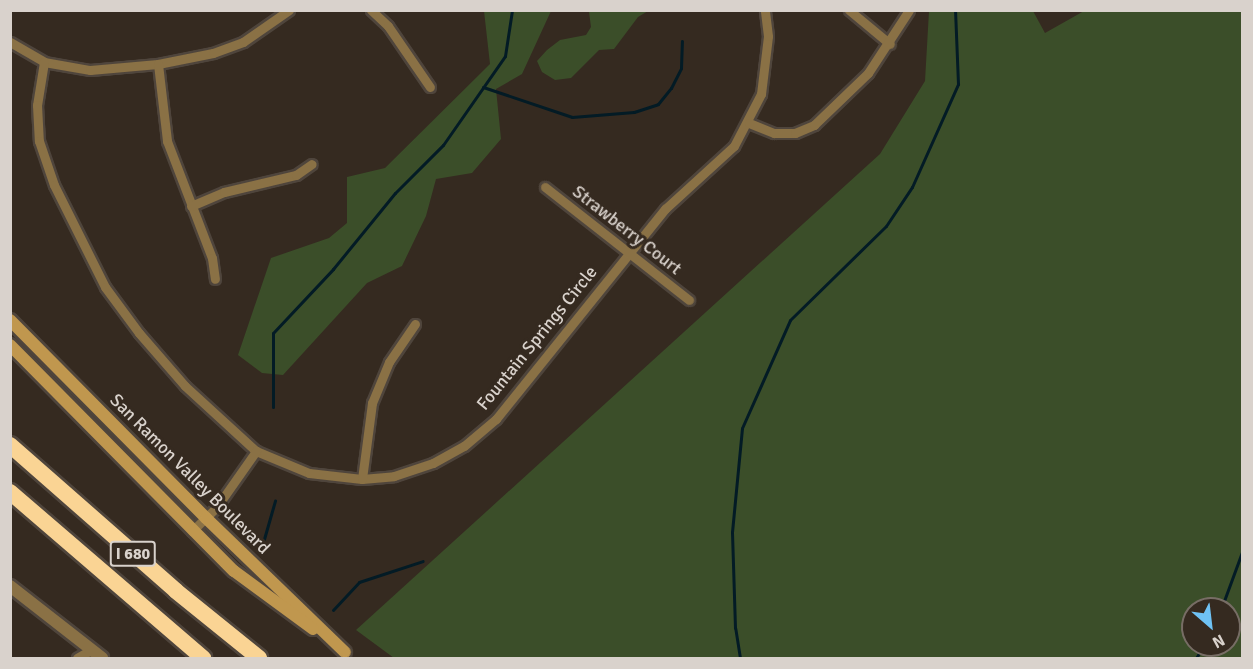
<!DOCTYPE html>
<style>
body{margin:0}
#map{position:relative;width:1253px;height:669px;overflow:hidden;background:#352a20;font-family:Signika,sans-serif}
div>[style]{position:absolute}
.green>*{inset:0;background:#3b4e29}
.stream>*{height:3px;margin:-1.5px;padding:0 1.5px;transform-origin:1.5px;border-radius:1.5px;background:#031b25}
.roads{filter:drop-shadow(2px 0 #4f453c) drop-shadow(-2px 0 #4f453c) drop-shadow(0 2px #4f453c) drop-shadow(0 -2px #4f453c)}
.minor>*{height:9px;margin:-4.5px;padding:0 4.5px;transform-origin:4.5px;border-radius:4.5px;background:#8a7145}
.tertiary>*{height:12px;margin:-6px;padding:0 6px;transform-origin:6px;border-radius:6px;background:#8a7145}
.secondary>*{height:12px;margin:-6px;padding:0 6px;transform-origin:6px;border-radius:6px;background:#c0974e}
.motorway>*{height:16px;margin:-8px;padding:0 8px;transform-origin:8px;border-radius:8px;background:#fad494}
span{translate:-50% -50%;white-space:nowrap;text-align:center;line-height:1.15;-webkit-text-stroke:6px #352a20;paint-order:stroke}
.shield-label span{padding:2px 4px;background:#352a20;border:2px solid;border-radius:4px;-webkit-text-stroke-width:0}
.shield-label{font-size:16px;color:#d9d2cc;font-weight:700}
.street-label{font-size:18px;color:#d9d2cc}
.frame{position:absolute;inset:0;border:12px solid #d9d2cc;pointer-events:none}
.north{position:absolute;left:1181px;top:597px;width:60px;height:60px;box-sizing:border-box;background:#352a20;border:2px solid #776d65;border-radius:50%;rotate:152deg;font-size:16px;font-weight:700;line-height:24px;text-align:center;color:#d9d2cc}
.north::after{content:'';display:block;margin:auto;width:21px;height:27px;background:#6fc2f4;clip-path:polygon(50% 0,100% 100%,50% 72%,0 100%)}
</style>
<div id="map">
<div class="green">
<i style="clip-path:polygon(484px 11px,551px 11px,522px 74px,496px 89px,501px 139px,472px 173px,436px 179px,426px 216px,402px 266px,367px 283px,283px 375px,262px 373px,238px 355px,271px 258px,329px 238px,347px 223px,347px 177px,385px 168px,490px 64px)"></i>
<i style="clip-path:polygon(648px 11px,638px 17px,614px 49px,599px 50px,571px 78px,555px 80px,542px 72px,537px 61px,547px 50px,560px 40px,586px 35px,591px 27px,589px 12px)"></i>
<i style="clip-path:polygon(evenodd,929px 11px,1033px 11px,1045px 33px,1084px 11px,1242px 11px,1242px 658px,394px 658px,356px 630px,880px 154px,925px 81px,929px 11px,1193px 609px,1229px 609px,1229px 645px,1193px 645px,1193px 609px)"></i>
</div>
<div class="stream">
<i style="left:483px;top:87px;width:94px;rotate:18.6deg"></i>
<i style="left:572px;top:117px;width:62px;rotate:-4.6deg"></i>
<i style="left:634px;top:112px;width:25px;rotate:-18deg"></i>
<i style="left:658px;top:104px;width:21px;rotate:-51deg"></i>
<i style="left:671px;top:88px;width:22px;rotate:-63deg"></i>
<i style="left:681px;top:68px;width:27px;rotate:-88deg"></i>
<i style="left:273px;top:407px;width:74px;rotate:-90deg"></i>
<i style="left:273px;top:333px;width:88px;rotate:-46.8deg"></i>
<i style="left:333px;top:269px;width:98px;rotate:-50.8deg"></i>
<i style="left:395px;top:193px;width:68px;rotate:-45deg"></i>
<i style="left:443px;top:145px;width:108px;rotate:-55.1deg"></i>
<i style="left:505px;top:56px;width:47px;rotate:-81.3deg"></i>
<i style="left:264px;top:539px;width:40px;rotate:-74deg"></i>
<i style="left:1221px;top:609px;width:61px;rotate:-69.8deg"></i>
<i style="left:333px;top:610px;width:38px;rotate:-47deg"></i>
<i style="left:359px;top:582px;width:67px;rotate:-18.2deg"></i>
<i style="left:740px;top:658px;width:30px;rotate:-99deg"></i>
<i style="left:735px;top:628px;width:96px;rotate:-91.8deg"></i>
<i style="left:732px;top:532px;width:104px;rotate:-84.5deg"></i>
<i style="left:742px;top:428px;width:118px;rotate:-66deg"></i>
<i style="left:790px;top:320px;width:134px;rotate:-44.4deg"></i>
<i style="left:886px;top:226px;width:47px;rotate:-56.3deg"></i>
<i style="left:912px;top:187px;width:113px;rotate:-65.9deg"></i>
<i style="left:958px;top:84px;width:74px;rotate:-92.3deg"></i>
<i style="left:1196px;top:658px;width:15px;rotate:-58deg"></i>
</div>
<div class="roads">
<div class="minor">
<i style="left:371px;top:10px;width:23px;rotate:43deg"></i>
<i style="left:388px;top:26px;width:74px;rotate:55.5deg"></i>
<i style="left:849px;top:10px;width:53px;rotate:39.7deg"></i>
<i style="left:10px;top:42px;width:39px;rotate:30deg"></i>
<i style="left:44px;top:62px;width:47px;rotate:9.9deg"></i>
<i style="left:90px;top:70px;width:68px;rotate:-5deg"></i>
<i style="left:158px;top:64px;width:56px;rotate:-11.3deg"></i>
<i style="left:213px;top:53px;width:32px;rotate:-20deg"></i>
<i style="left:243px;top:42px;width:56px;rotate:-34.8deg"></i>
<i style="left:44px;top:62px;width:44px;rotate:99.2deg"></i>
<i style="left:37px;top:105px;width:36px;rotate:87deg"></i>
<i style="left:39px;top:141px;width:46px;rotate:71.2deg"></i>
<i style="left:54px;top:185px;width:114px;rotate:63.4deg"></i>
<i style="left:105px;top:287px;width:57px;rotate:53.5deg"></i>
<i style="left:139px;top:333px;width:70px;rotate:49deg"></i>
<i style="left:185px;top:386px;width:96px;rotate:42.5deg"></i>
<i style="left:256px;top:451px;width:57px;rotate:22.5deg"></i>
<i style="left:309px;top:473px;width:53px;rotate:6.5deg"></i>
<i style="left:362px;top:479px;width:32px;rotate:-5deg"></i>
<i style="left:394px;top:476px;width:41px;rotate:-18.4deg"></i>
<i style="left:433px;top:463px;width:35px;rotate:-29deg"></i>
<i style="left:464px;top:446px;width:42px;rotate:-40.2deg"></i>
<i style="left:496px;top:419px;width:270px;rotate:-51.2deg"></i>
<i style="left:665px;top:209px;width:93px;rotate:-42.4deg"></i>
<i style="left:734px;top:146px;width:59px;rotate:-62.6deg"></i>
<i style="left:761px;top:94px;width:58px;rotate:-83.1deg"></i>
<i style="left:768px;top:36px;width:26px;rotate:-97deg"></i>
<i style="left:158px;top:64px;width:78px;rotate:83.3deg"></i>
<i style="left:167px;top:141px;width:125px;rotate:69deg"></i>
<i style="left:212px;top:258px;width:21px;rotate:82deg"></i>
<i style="left:749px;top:123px;width:27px;rotate:22deg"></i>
<i style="left:774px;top:133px;width:21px"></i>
<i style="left:795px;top:133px;width:21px;rotate:-23deg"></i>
<i style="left:814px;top:125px;width:75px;rotate:-43.9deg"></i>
<i style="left:868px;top:73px;width:75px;rotate:-56.9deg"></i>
<i style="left:545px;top:187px;width:183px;rotate:38.1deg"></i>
<i style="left:191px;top:206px;width:36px;rotate:-23deg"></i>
<i style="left:224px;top:192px;width:74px;rotate:-13.3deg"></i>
<i style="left:296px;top:175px;width:19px;rotate:-35deg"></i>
<i style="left:362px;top:479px;width:77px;rotate:-82.5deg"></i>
<i style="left:372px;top:403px;width:44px;rotate:-67.5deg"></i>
<i style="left:389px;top:362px;width:46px;rotate:-55.6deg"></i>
<i style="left:192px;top:531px;width:33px;rotate:-44deg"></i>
<i style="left:216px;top:508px;width:70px;rotate:-54.9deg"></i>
<i style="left:77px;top:658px;width:16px;rotate:-30deg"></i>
</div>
<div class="tertiary">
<i style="left:10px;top:586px;width:117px;rotate:38deg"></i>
</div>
<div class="secondary">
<i style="left:10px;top:320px;width:279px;rotate:45.3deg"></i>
<i style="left:206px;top:518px;width:193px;rotate:44deg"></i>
<i style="left:10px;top:345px;width:318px;rotate:45.3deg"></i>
<i style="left:234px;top:571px;width:98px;rotate:36.3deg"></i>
</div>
<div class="motorway">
<i style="left:10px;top:445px;width:221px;rotate:41.3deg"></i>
<i style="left:176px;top:591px;width:107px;rotate:38.9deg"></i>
<i style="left:10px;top:492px;width:255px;rotate:40.7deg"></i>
</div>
</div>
<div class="shield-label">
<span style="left:133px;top:554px">I 680</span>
</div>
<div class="street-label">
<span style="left:627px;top:230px;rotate:38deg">Strawberry Court</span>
<span style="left:537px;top:338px;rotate:-51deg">Fountain Springs Circle</span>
<span style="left:190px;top:474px;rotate:45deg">San Ramon Valley Boulevard</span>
</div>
<div class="frame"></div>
<div class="north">N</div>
</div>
